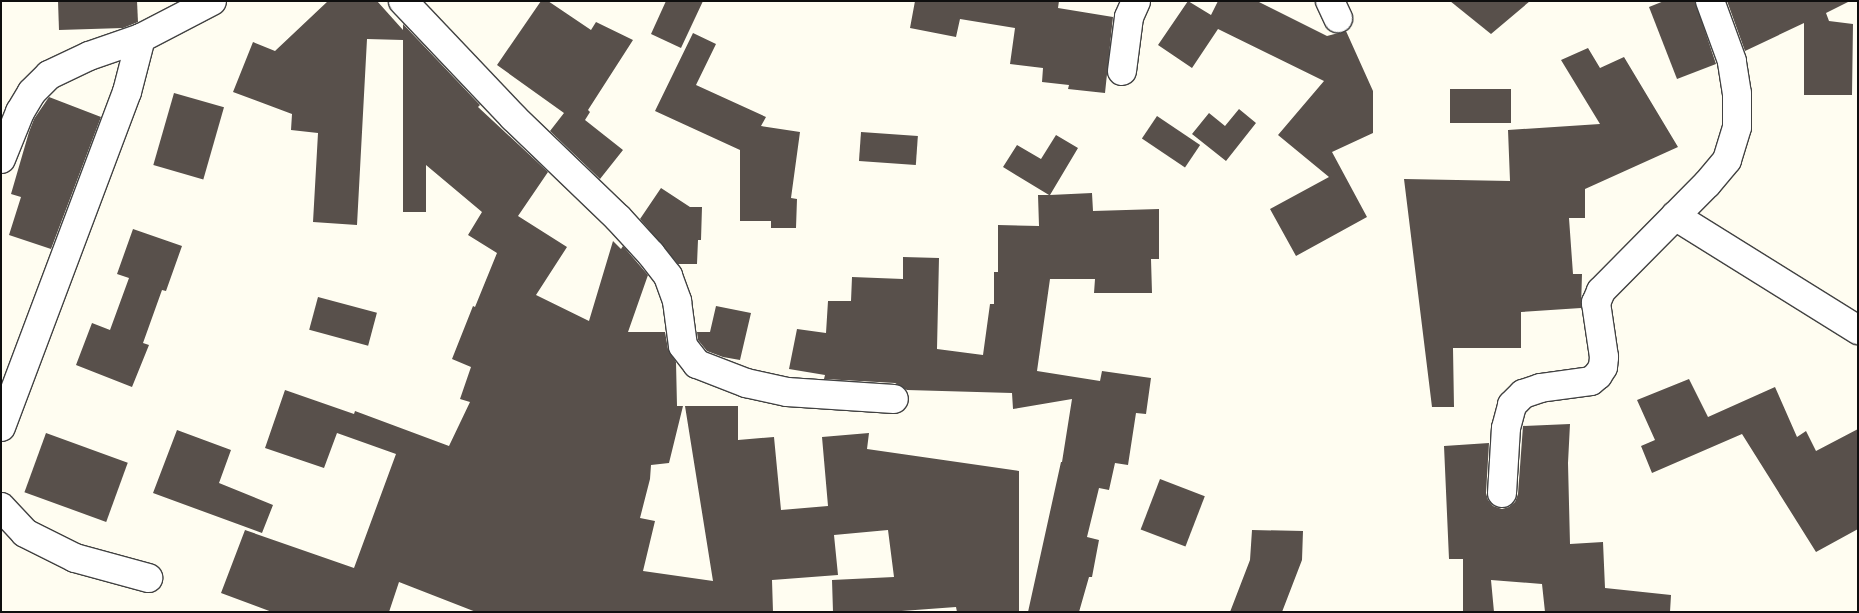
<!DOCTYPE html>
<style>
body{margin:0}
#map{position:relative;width:1859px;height:613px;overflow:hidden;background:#fffdf1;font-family:Literata,serif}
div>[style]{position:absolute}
.building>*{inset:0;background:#58504b;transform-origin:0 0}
.roads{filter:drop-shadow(1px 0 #424242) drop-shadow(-1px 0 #424242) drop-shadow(0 1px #424242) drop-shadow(0 -1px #424242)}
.minor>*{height:28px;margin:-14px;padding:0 14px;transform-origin:14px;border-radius:14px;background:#fff}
span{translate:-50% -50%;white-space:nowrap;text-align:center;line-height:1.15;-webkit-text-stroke:5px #fff;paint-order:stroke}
.frame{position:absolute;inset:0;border:2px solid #0f0f0f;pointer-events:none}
</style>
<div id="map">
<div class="building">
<i style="clip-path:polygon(58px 1px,137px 1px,138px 22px,123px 28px,59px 30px)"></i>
<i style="clip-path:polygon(328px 1px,377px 1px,403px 30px,403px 24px,480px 105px,478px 107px,548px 172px,518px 216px,567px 247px,536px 295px,589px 321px,613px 241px,621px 249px,623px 246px,648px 275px,628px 332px,665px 332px,668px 349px,676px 362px,677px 406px,683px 406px,669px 463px,651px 465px,650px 479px,640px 518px,655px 521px,643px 571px,713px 581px,685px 406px,738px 406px,738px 440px,774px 437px,781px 510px,828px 506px,822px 437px,869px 433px,867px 449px,1019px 471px,1019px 612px,957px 612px,956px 607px,888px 612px,833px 612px,832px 580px,894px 577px,888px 530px,834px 535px,838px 575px,772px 580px,773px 612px,476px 612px,399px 582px,389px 612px,272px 612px,221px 593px,245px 530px,354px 568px,396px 454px,337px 433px,324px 468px,265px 448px,285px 390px,354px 414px,355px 411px,449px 446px,470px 402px,460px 399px,471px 367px,452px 359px,473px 306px,475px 307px,497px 253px,468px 235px,482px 212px,426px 165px,426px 212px,403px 212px,403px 40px,367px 39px,357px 225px,313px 222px,318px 133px,291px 130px,292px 114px,233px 92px,253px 42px,275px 51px)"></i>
<i style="clip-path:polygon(541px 1px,548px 1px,591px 30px,596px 22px,633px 40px,588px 110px,590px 112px,585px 120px,623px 150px,600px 179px,550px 131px,564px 113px,497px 65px)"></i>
<i style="clip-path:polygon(666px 1px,703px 1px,681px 48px,651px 34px)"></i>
<i style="clip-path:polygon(915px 1px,1059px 1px,1058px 8px,1113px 17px,1105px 93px,1068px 89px,1069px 85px,1042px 82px,1043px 68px,1010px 64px,1015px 28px,960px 19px,956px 37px,910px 28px)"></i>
<i style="clip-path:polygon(1188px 1px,1211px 15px,1218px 1px,1257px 1px,1327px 36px,1346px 31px,1373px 91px,1373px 133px,1332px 152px,1367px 217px,1296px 256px,1270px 209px,1329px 177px,1278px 135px,1324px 81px,1218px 29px,1192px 68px,1158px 45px)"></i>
<i style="clip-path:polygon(1450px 1px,1530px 1px,1491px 34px)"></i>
<i style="clip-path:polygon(1664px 1px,1695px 1px,1716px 64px,1677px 79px,1649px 7px)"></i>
<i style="clip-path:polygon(1727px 1px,1850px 1px,1826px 13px,1829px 21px,1853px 24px,1852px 95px,1804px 95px,1804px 23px,1745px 51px)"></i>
<i style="clip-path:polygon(693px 33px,716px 44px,696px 85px,766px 117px,761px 126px,800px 132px,791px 198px,797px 199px,796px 228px,771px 228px,771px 221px,740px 221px,740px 150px,655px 111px)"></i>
<i style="clip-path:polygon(1588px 48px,1600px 68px,1624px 57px,1678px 147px,1585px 189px,1585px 218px,1569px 218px,1573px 274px,1582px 274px,1581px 308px,1521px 312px,1521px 348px,1453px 348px,1454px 407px,1432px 407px,1404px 179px,1510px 181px,1508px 130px,1600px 124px,1561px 60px)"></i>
<i style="left:1450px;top:89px;width:61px;height:34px"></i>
<i style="left:174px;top:93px;width:52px;height:75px;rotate:16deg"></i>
<i style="clip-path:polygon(49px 97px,101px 117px,51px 249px,9px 235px,21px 197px,11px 194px,29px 132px,34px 119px)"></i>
<i style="clip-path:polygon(1239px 109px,1256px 123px,1226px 161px,1192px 134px,1209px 113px,1225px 126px)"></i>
<i style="left:1157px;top:116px;width:52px;height:27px;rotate:34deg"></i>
<i style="left:861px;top:132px;width:57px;height:29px;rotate:4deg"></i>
<i style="clip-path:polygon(1056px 135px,1078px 148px,1050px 195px,1092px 193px,1093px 211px,1159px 209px,1159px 259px,1151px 259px,1152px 293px,1094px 293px,1095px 279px,1050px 279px,1037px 371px,1100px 381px,1102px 371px,1151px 378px,1146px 414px,1136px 413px,1128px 465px,1115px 463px,1109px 490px,1099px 488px,1087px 537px,1099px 540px,1092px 577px,1089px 577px,1079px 612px,1028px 612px,1061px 462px,1062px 462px,1072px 399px,1013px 409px,1012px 393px,907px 390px,895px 383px,824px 379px,825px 375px,789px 369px,797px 329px,826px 333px,828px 301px,851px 301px,852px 277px,903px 279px,903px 257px,939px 258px,937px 349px,983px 355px,990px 304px,994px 304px,994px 272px,998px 272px,998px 225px,1039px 226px,1038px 195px,1049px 195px,1003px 167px,1017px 145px,1041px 159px)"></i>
<i style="clip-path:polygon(661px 188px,690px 207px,702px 207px,701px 240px,698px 240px,697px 264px,678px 264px,640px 219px)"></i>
<i style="clip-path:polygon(133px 229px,182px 246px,166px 291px,162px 290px,143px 343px,149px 345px,132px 387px,76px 365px,92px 323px,110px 330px,129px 278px,117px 274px)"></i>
<i style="left:318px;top:297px;width:61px;height:34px;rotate:15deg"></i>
<i style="clip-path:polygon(716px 306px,751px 313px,740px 360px,723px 357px,707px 351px,698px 340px,697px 332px,710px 332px)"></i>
<i style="clip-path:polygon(1689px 379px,1708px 417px,1775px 387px,1797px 437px,1806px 431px,1816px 451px,1858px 429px,1858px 529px,1816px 552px,1742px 434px,1652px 473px,1641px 446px,1655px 440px,1637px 400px)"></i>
<i style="clip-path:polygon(1570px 424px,1568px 463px,1570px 544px,1603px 542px,1605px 588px,1671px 595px,1670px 612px,1545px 612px,1542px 584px,1491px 580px,1494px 612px,1463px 612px,1463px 559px,1449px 559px,1444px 446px,1489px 443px,1486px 493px,1488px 500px,1493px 506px,1502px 509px,1509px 507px,1515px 502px,1518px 494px,1523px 426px)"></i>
<i style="clip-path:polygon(177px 430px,231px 450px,219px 483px,273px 505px,262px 533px,153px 493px)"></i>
<i style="left:46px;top:433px;width:87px;height:63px;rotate:20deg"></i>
<i style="left:1160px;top:479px;width:48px;height:54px;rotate:21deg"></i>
<i style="clip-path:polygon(1252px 530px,1303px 531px,1302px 560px,1282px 612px,1230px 612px,1250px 560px)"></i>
</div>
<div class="roads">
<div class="minor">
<i style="left:403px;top:1px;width:160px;rotate:46.5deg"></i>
<i style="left:513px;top:117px;width:146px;rotate:43.9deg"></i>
<i style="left:618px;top:218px;width:49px;rotate:47.5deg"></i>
<i style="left:651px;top:254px;width:28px;rotate:52deg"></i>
<i style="left:668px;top:276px;width:27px;rotate:70deg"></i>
<i style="left:677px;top:301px;width:45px;rotate:82.4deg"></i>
<i style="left:683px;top:346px;width:23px;rotate:52deg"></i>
<i style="left:697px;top:364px;width:53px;rotate:21.2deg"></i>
<i style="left:746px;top:383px;width:42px;rotate:12.4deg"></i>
<i style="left:787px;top:392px;width:107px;rotate:3.7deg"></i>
<i style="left:1330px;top:1px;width:19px;rotate:65deg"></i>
<i style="left:1122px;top:71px;width:54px;rotate:-82.6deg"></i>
<i style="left:1129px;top:17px;width:17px;rotate:-66deg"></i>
<i style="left:1px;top:159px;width:51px;rotate:-68deg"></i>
<i style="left:20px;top:112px;width:23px;rotate:-59deg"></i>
<i style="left:32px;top:92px;width:24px;rotate:-45deg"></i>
<i style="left:49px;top:75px;width:44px;rotate:-25.4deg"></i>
<i style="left:89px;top:56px;width:55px;rotate:-19.1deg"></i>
<i style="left:141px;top:38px;width:80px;rotate:-27.5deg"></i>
<i style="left:1675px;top:216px;width:216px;rotate:31.9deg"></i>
<i style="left:1px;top:427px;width:358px;rotate:-69.4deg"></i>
<i style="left:127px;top:92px;width:56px;rotate:-75.5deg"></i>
<i style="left:1502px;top:493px;width:65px;rotate:-86.5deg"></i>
<i style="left:1506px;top:428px;width:24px;rotate:-75deg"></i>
<i style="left:1512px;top:405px;width:16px;rotate:-45deg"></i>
<i style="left:1523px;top:394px;width:18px;rotate:-19deg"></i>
<i style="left:1540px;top:388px;width:51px;rotate:-7.8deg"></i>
<i style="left:1591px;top:381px;width:9px;rotate:-41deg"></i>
<i style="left:1598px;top:375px;width:9px;rotate:-58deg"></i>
<i style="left:1603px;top:367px;width:10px;rotate:-84deg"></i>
<i style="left:1604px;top:357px;width:55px;rotate:-98.4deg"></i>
<i style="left:1596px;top:303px;width:13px;rotate:-67deg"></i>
<i style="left:1601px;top:291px;width:151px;rotate:-45.3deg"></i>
<i style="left:1707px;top:184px;width:31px;rotate:-50deg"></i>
<i style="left:1727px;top:160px;width:34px;rotate:-73deg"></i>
<i style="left:1737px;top:127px;width:33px;rotate:-90deg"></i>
<i style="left:1737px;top:94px;width:33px;rotate:-99deg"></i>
<i style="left:1732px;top:61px;width:64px;rotate:-110.1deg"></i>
<i style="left:1px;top:507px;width:35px;rotate:47deg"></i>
<i style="left:25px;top:533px;width:56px;rotate:26.6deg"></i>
<i style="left:75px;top:558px;width:76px;rotate:15.3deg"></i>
</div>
</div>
<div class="frame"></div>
</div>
